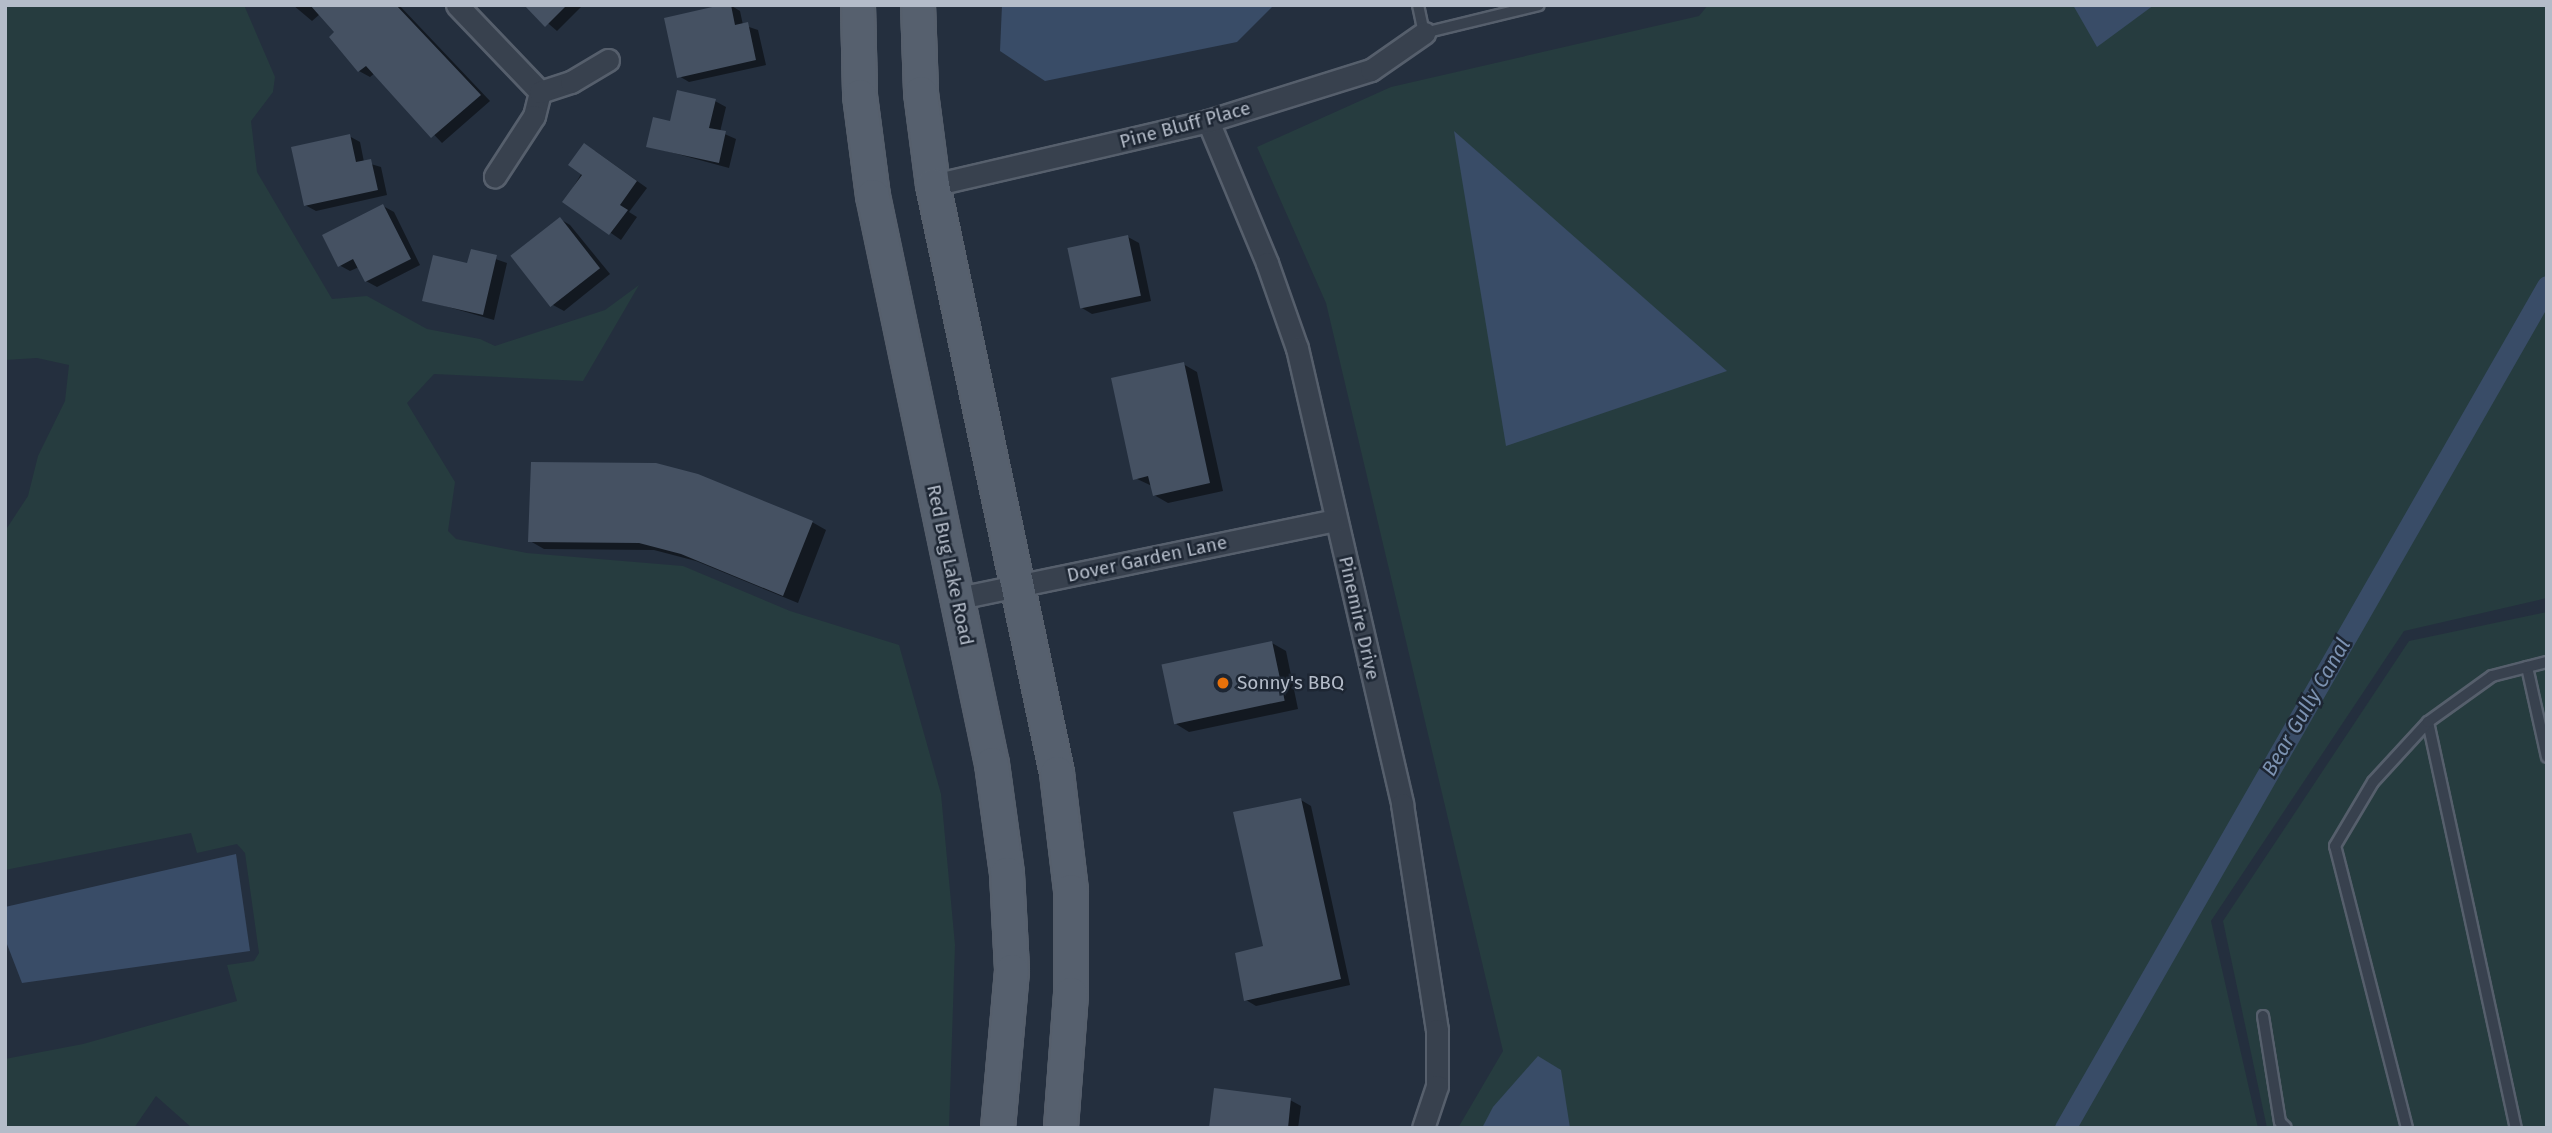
<!DOCTYPE html>
<style>
body{margin:0}
#map{position:relative;width:2552px;height:1133px;overflow:hidden;background:#242f3e;font-family:"Fira Sans",sans-serif}
div>[style]{position:absolute}
.green>*{inset:0;background:#263c3f}
.water>*{inset:0;background:#394c67}
.shadow>*{inset:0;background:#0007}
.canal>*{height:21px;margin:-10.5px;padding:0 10.5px;transform-origin:10.5px;border-radius:10.5px;background:#394c67}
.building>*{inset:0;background:#455162;transform-origin:0 0}
.roads{filter:drop-shadow(2px 0 #565f6c) drop-shadow(-2px 0 #565f6c) drop-shadow(0 2px #565f6c) drop-shadow(0 -2px #565f6c)}
.lane>*{height:10px;margin:-5px;padding:0 5px;transform-origin:5px;border-radius:5px;background:#38414e}
.street>*{height:21px;margin:-10.5px;padding:0 10.5px;transform-origin:10.5px;border-radius:10.5px;background:#38414e}
.primary>*{height:32px;margin:-16px;padding:0 16px;transform-origin:16px;border-radius:16px;background:#56606e}
.dots>*{width:19px;height:19px;translate:-50% -50%;box-sizing:border-box;border:4px solid #1d2633;border-radius:50%}
span{translate:-50% -50%;white-space:nowrap;text-align:center;line-height:1.15;-webkit-text-stroke:5px #1d2633;paint-order:stroke}
.street-label{font-size:19px;color:#b4bcc9}
.poi-label{font-size:19px;color:#b4bcc9}
.left{translate:0 -50%;text-align:left}
.water-label{font-size:21px;color:#7c92b1;font-style:italic}
.frame{position:absolute;inset:0;border:7px solid #b4bcc9;pointer-events:none}
</style>
<div id="map">
<div class="green">
<i style="clip-path:polygon(5px 5px,244px 5px,275px 77px,273px 92px,251px 121px,257px 172px,332px 299px,367px 296px,427px 329px,480px 339px,495px 346px,605px 310px,639px 285px,583px 381px,434px 374px,407px 403px,455px 482px,448px 531px,456px 539px,527px 553px,683px 566px,790px 611px,899px 645px,941px 794px,955px 945px,949px 1128px,192px 1128px,156px 1096px,134px 1128px,5px 1128px,5px 1059px,83px 1044px,237px 1001px,227px 965px,254px 961px,259px 953px,245px 853px,237px 844px,197px 853px,191px 833px,5px 870px,5px 531px,28px 496px,38px 456px,65px 401px,69px 365px,37px 358px,5px 360px)"></i>
<i style="clip-path:polygon(1708px 5px,2547px 5px,2547px 598px,2404px 631px,2211px 921px,2258px 1128px,1458px 1128px,1503px 1051px,1326px 303px,1257px 147px,1391px 87px,1699px 16px)"></i>
<i style="clip-path:polygon(2547px 612px,2547px 1128px,2267px 1128px,2223px 921px,2409px 641px)"></i>
</div>
<div class="water">
<i style="clip-path:polygon(1002px 5px,1274px 5px,1237px 42px,1045px 81px,1000px 51px)"></i>
<i style="clip-path:polygon(2073px 5px,2154px 5px,2097px 47px)"></i>
<i style="clip-path:polygon(1454px 131px,1727px 371px,1506px 446px)"></i>
<i style="clip-path:polygon(236px 854px,250px 951px,22px 983px,5px 939px,5px 907px)"></i>
<i style="clip-path:polygon(1538px 1056px,1561px 1070px,1570px 1128px,1482px 1128px,1493px 1107px)"></i>
</div>
<div class="shadow">
<i style="clip-path:polygon(293px 5px,399px 5px,490px 101px,442px 143px,375px 73px,370px 77px,359px 71px,331px 37px,337px 32px,320px 14px,312px 21px)"></i>
<i style="clip-path:polygon(527px 5px,583px 5px,557px 31px)"></i>
<i style="clip-path:polygon(730px 5px,740px 11px,743px 25px,758px 30px,766px 65px,689px 82px,679px 76px)"></i>
<i style="clip-path:polygon(715px 101px,726px 107px,720px 132px,736px 139px,729px 168px,648px 146px,671px 123px)"></i>
<i style="clip-path:polygon(349px 136px,360px 142px,364px 162px,381px 167px,387px 195px,316px 211px,305px 205px)"></i>
<i style="clip-path:polygon(595px 151px,647px 188px,629px 212px,637px 217px,621px 240px,565px 201px)"></i>
<i style="clip-path:polygon(383px 206px,394px 212px,420px 265px,377px 287px,366px 281px,359px 267px,350px 271px,339px 265px)"></i>
<i style="clip-path:polygon(560px 219px,570px 225px,610px 274px,564px 311px,553px 305px,514px 256px)"></i>
<i style="clip-path:polygon(1128px 237px,1139px 243px,1151px 301px,1092px 314px,1082px 308px)"></i>
<i style="clip-path:polygon(472px 251px,507px 263px,494px 320px,424px 300px,469px 265px)"></i>
<i style="clip-path:polygon(1183px 364px,1197px 372px,1223px 491px,1168px 503px,1154px 495px,1152px 486px,1135px 478px)"></i>
<i style="clip-path:polygon(812px 522px,826px 530px,798px 603px,696px 561px,654px 550px,544px 549px,530px 541px)"></i>
<i style="clip-path:polygon(1272px 643px,1286px 651px,1298px 709px,1189px 732px,1176px 724px)"></i>
<i style="clip-path:polygon(1301px 800px,1311px 806px,1350px 985px,1256px 1006px,1246px 1000px,1265px 947px)"></i>
<i style="clip-path:polygon(1290px 1100px,1301px 1106px,1298px 1128px,1211px 1128px)"></i>
</div>
<div class="canal">
<i style="left:2065px;top:1128px;width:970px;rotate:-60.21deg"></i>
</div>
<div class="building">
<i style="clip-path:polygon(310px 5px,396px 5px,481px 95px,431px 138px,366px 66px,358px 72px,329px 37px,334px 32px)"></i>
<i style="clip-path:polygon(524px 5px,567px 5px,545px 27px)"></i>
<i style="clip-path:polygon(721px 5px,731px 5px,735px 25px,748px 22px,756px 60px,677px 78px,664px 18px)"></i>
<i style="clip-path:polygon(677px 90px,716px 99px,709px 128px,726px 131px,719px 163px,646px 147px,653px 117px,670px 121px)"></i>
<i style="clip-path:polygon(350px 134px,356px 162px,371px 159px,378px 190px,304px 206px,291px 147px)"></i>
<i style="clip-path:polygon(584px 143px,637px 181px,620px 205px,628px 210px,609px 235px,562px 202px,582px 175px,568px 165px)"></i>
<i style="clip-path:polygon(383px 204px,411px 259px,365px 282px,353px 259px,338px 267px,322px 235px)"></i>
<i style="left:560px;top:217px;width:65px;height:63px;rotate:52deg"></i>
<i style="left:1128px;top:235px;width:62px;height:62px;rotate:78deg"></i>
<i style="clip-path:polygon(471px 249px,497px 255px,483px 315px,422px 301px,433px 255px,467px 263px)"></i>
<i style="clip-path:polygon(1184px 362px,1210px 483px,1153px 496px,1148px 476px,1133px 480px,1111px 378px)"></i>
<i style="clip-path:polygon(531px 462px,656px 463px,698px 474px,813px 521px,783px 596px,681px 554px,639px 543px,528px 542px)"></i>
<i style="left:1272px;top:641px;width:61px;height:113px;rotate:78deg"></i>
<i style="clip-path:polygon(1301px 798px,1341px 979px,1244px 1001px,1235px 953px,1263px 946px,1233px 812px)"></i>
<i style="clip-path:polygon(1214px 1088px,1291px 1098px,1288px 1128px,1209px 1128px)"></i>
</div>
<div class="roads">
<div class="lane">
<i style="left:1418px;top:5px;width:29px;rotate:78deg"></i>
<i style="left:1424px;top:33px;width:118px;rotate:-13.7deg"></i>
<i style="left:2527px;top:667px;width:92px;rotate:77.5deg"></i>
<i style="left:2428px;top:722px;width:415px;rotate:77.8deg"></i>
<i style="left:2263px;top:1016px;width:107px;rotate:80.9deg"></i>
<i style="left:2280px;top:1122px;width:8px;rotate:45deg"></i>
<i style="left:2407px;top:1128px;width:291px;rotate:-104.3deg"></i>
<i style="left:2335px;top:846px;width:74px;rotate:-59.3deg"></i>
<i style="left:2373px;top:782px;width:81px;rotate:-47.5deg"></i>
<i style="left:2428px;top:722px;width:79px;rotate:-35.7deg"></i>
<i style="left:2492px;top:676px;width:57px;rotate:-14.3deg"></i>
</div>
<div class="street">
<i style="left:457px;top:5px;width:120px;rotate:46.3deg"></i>
<i style="left:540px;top:92px;width:25px;rotate:104deg"></i>
<i style="left:534px;top:116px;width:72px;rotate:123deg"></i>
<i style="left:540px;top:92px;width:33px;rotate:-18deg"></i>
<i style="left:571px;top:82px;width:43px;rotate:-30.7deg"></i>
<i style="left:1208px;top:121px;width:154px;rotate:67.4deg"></i>
<i style="left:1267px;top:263px;width:90px;rotate:70.6deg"></i>
<i style="left:1297px;top:348px;width:468px;rotate:77deg"></i>
<i style="left:1402px;top:804px;width:229px;rotate:81.2deg"></i>
<i style="left:1437px;top:1030px;width:56px;rotate:90deg"></i>
<i style="left:1437px;top:1086px;width:44px;rotate:108.4deg"></i>
<i style="left:933px;top:185px;width:282px;rotate:-13.1deg"></i>
<i style="left:1208px;top:121px;width:171px;rotate:-17.4deg"></i>
<i style="left:1371px;top:70px;width:65px;rotate:-34.9deg"></i>
<i style="left:959px;top:598px;width:385px;rotate:-11.7deg"></i>
</div>
<div class="primary">
<i style="left:858px;top:5px;width:91px;rotate:88.7deg"></i>
<i style="left:860px;top:96px;width:101px;rotate:82.6deg"></i>
<i style="left:873px;top:196px;width:580px;rotate:78.17deg"></i>
<i style="left:992px;top:764px;width:111px;rotate:82.2deg"></i>
<i style="left:1007px;top:874px;width:97px;rotate:87deg"></i>
<i style="left:1012px;top:971px;width:158px;rotate:95.1deg"></i>
<i style="left:918px;top:5px;width:88px;rotate:88deg"></i>
<i style="left:921px;top:93px;width:93px;rotate:82.6deg"></i>
<i style="left:933px;top:185px;width:601px;rotate:78.09deg"></i>
<i style="left:1057px;top:773px;width:119px;rotate:83.2deg"></i>
<i style="left:1071px;top:891px;width:103px;rotate:90deg"></i>
<i style="left:1071px;top:994px;width:134px;rotate:94.3deg"></i>
</div>
</div>
<div class="dots">
<i style="left:1223px;top:683px;background:#e8710a"></i>
</div>
<div class="street-label">
<span style="left:1185px;top:125px;rotate:-15deg">Pine Bluff Place</span>
<span style="left:1147px;top:559px;rotate:-12deg">Dover Garden Lane</span>
<span style="left:950px;top:565px;rotate:78deg">Red Bug Lake Road</span>
<span style="left:1359px;top:618px;rotate:77deg">Pinemire Drive</span>
</div>
<div class="poi-label">
<span class="left" style="left:1237px;top:683px">Sonny's BBQ</span>
</div>
<div class="water-label">
<span style="left:2306px;top:707px;rotate:-60deg">Bear Gully Canal</span>
</div>
<div class="frame"></div>
</div>
